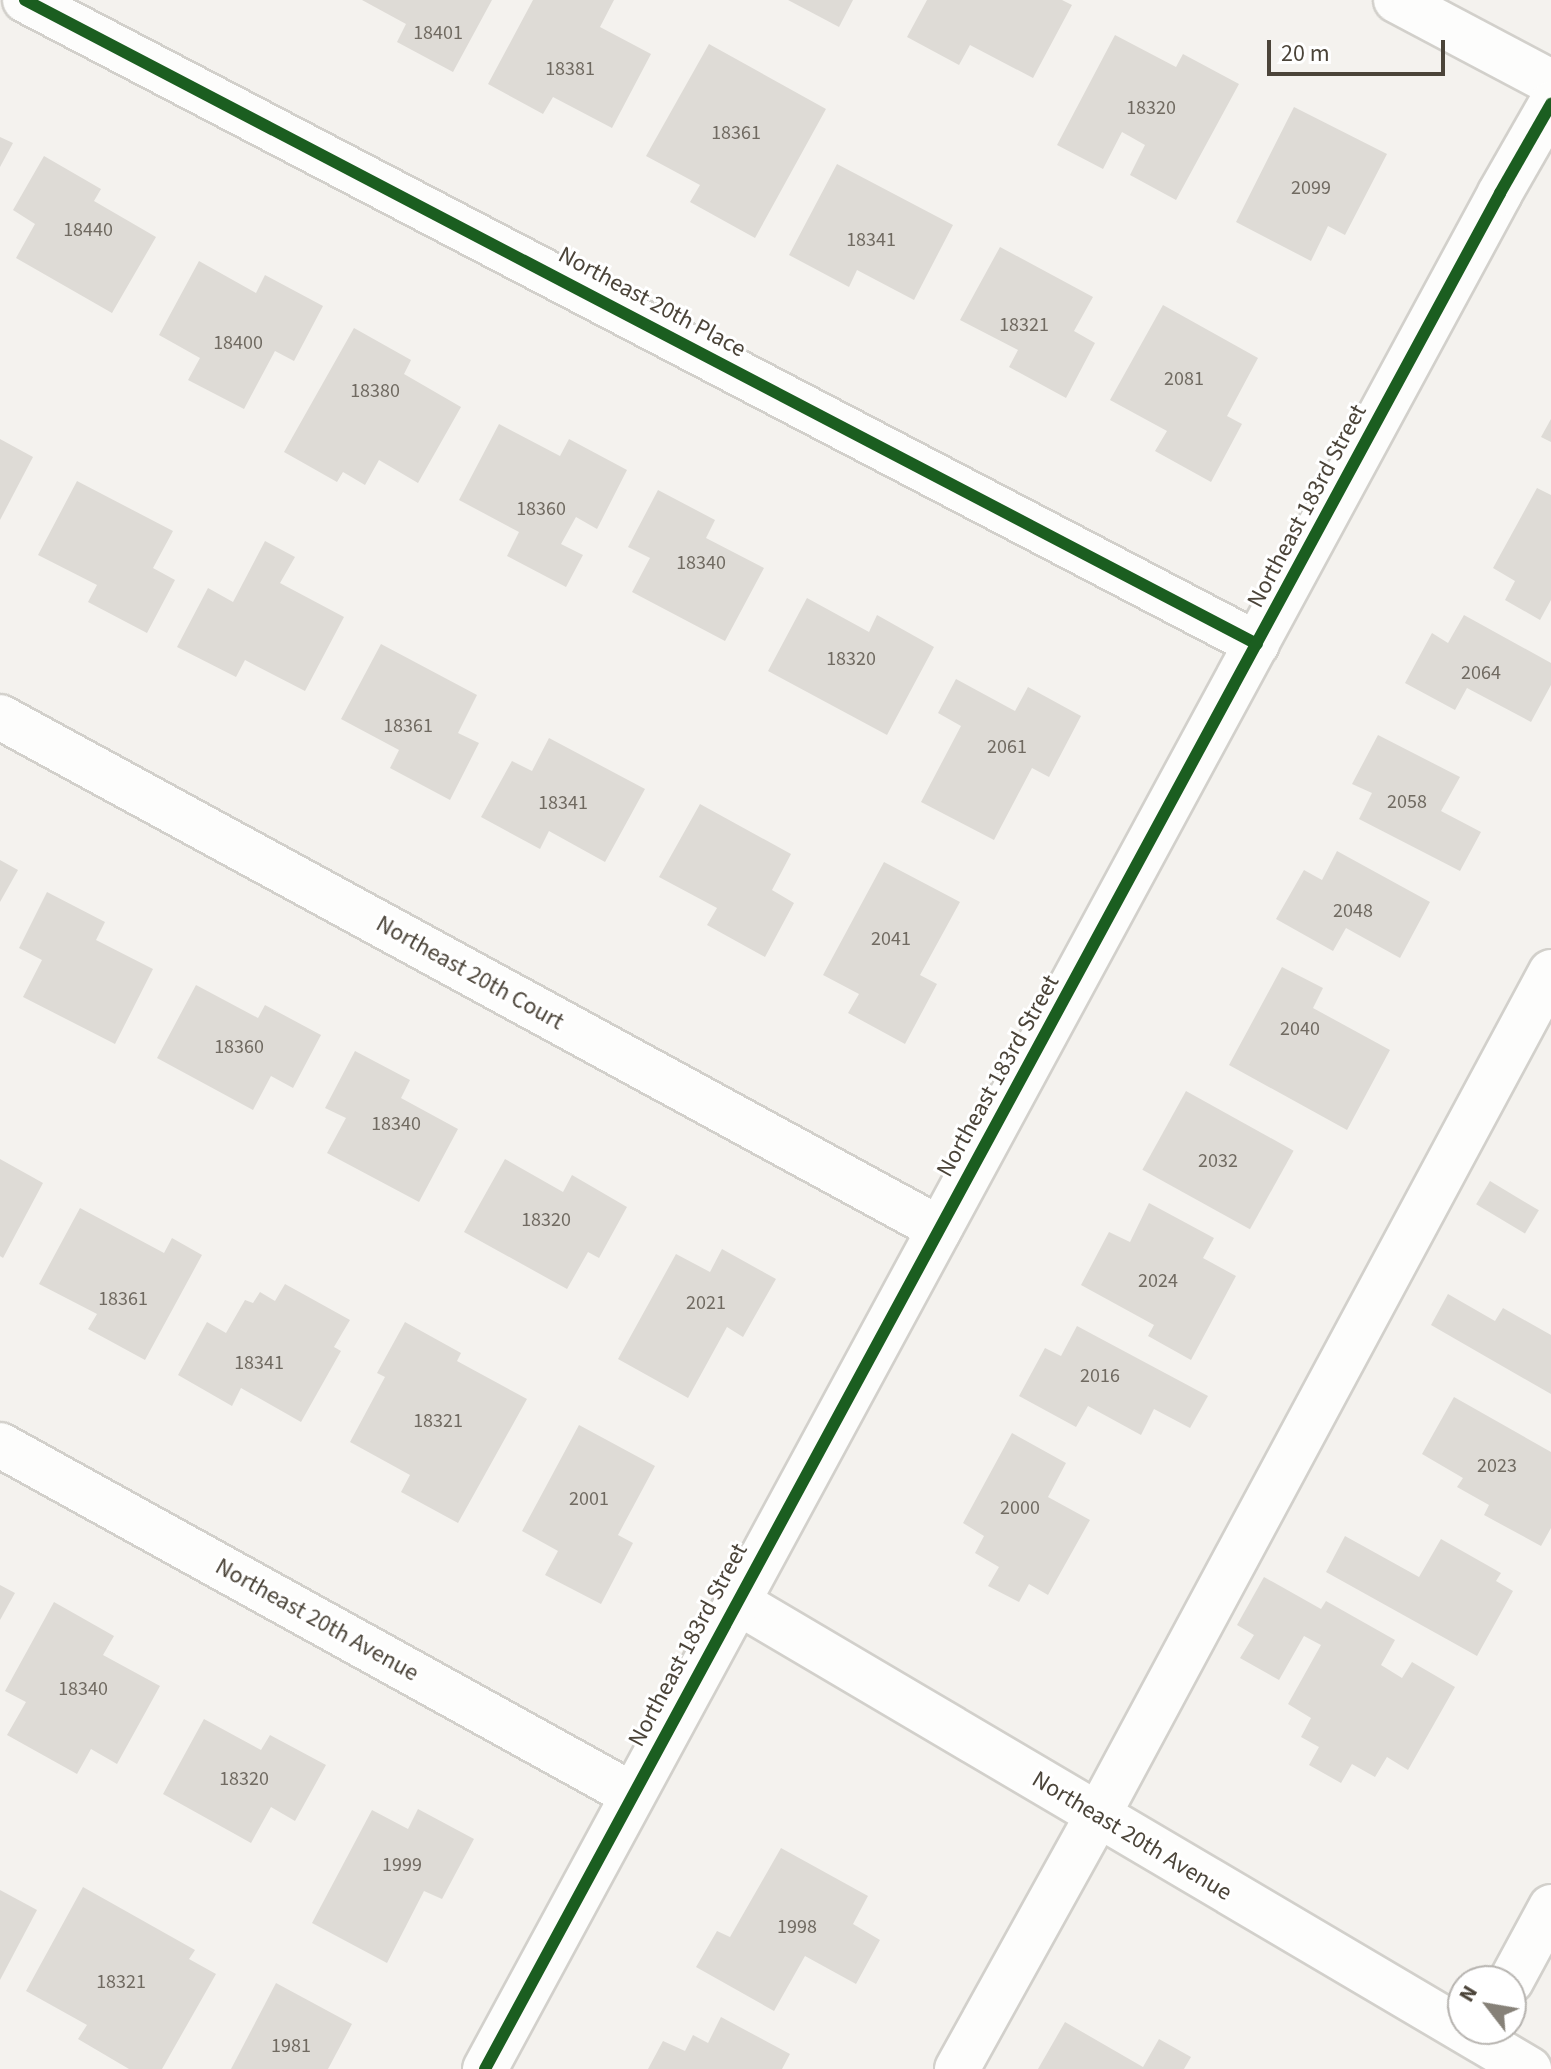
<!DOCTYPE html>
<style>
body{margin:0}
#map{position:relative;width:1551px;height:2069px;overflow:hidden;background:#f4f2ee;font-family:"Source Sans 3",sans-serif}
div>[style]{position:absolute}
.building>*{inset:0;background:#dedbd6;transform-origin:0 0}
.roads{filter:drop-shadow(2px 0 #d2d0cb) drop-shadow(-2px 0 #d2d0cb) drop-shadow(0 2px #d2d0cb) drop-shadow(0 -2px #d2d0cb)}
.minor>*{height:44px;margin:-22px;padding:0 22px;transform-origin:22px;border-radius:22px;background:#fdfdfc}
.cycleway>*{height:12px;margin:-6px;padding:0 6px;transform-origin:6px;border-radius:6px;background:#1b5e20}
span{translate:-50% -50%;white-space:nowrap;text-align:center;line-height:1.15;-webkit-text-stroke:6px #fff;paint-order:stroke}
.number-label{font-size:20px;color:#706a61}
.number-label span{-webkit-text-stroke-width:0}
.street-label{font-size:24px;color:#4b4439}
.north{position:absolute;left:1447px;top:1965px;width:80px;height:80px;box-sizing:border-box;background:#fff;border:2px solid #b7b4b0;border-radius:50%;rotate:301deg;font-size:22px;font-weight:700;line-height:32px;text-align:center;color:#4b4439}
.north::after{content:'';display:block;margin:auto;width:28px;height:36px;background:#868178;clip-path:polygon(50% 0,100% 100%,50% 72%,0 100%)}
.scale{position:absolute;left:1267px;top:40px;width:178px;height:36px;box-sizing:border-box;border:4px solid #4b4439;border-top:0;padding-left:10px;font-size:24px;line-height:28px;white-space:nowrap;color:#4b4439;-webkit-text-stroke:6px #fff;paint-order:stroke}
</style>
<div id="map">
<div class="building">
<i style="clip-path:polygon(362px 0,492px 0,453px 72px,397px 42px,406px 24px)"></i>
<i style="clip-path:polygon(533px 0,614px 0,600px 27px,651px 54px,612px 128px,553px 97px,543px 114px,488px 84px)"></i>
<i style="clip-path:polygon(788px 0,853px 0,839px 27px)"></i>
<i style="clip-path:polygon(927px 0,1062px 0,1072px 5px,1033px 78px,970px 45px,959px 65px,907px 37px)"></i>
<i style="clip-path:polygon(1115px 35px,1176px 67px,1183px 54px,1239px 84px,1176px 200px,1130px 175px,1145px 145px,1122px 132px,1103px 169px,1057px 145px)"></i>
<i style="clip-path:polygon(709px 44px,826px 109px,755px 238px,690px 202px,700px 185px,646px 156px)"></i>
<i style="clip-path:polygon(1294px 107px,1387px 154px,1345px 235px,1328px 226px,1311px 261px,1236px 222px)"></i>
<i style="clip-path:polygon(0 137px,13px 143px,0 167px)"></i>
<i style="clip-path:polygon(44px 156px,101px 189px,94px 201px,156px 237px,112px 313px,16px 258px,35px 224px,13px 210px)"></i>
<i style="clip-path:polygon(837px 164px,953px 225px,914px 300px,857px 270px,849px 287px,789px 255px)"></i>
<i style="clip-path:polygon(1000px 247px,1093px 297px,1074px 331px,1095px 343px,1066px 398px,1009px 367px,1018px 350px,960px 320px)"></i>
<i style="clip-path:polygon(199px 261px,256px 293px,265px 275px,323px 306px,294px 361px,275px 351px,244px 409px,188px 380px,200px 358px,159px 335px)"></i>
<i style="clip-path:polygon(1163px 305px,1258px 358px,1227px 416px,1242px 424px,1211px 482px,1155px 451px,1167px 431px,1110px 400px)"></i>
<i style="clip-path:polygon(354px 328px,411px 360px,404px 374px,461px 407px,418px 483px,379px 460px,365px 485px,343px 472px,337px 482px,284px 452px)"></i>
<i style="clip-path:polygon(1551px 419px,1551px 442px,1541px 437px)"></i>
<i style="clip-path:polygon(499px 424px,560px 456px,569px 439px,627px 470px,597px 529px,576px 517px,561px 544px,583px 555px,566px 587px,507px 556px,519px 532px,459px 500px)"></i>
<i style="clip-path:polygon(0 439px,33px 457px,0 520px)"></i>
<i style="clip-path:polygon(77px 481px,173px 531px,153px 568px,175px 580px,147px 633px,88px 602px,97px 585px,38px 555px)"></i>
<i style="clip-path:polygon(1537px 488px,1551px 495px,1551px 600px,1540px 620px,1505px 600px,1515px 581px,1493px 568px)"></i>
<i style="clip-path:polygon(658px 490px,715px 520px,706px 538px,764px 568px,725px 641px,632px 592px,650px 558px,628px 547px)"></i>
<i style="clip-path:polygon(265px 541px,295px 557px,280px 583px,344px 617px,305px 691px,245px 660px,236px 677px,177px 647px,208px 588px,233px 602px)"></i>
<i style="clip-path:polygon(807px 598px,869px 632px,877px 615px,934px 647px,887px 735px,768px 671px)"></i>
<i style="clip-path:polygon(1464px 615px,1551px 663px,1551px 685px,1531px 722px,1467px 688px,1455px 710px,1405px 683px,1432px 633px,1448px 643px)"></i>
<i style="clip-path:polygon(381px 644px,477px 695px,458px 733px,479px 743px,450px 800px,390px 768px,399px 750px,341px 719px)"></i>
<i style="clip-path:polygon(956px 679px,1015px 711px,1028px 687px,1081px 716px,1049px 777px,1032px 768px,994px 840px,921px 802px,961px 726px,938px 713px)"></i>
<i style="clip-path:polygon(1378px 735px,1460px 777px,1441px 811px,1481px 832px,1460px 871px,1359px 819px,1372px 793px,1352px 784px)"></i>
<i style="clip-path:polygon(549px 738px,645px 789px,605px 862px,549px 831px,540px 849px,481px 817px,512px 761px,532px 771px)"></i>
<i style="clip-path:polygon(700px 804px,791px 854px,772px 890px,794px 903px,765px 957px,707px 925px,717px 908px,659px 877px)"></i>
<i style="clip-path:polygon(1337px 851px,1430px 902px,1400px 958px,1346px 928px,1333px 951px,1276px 919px,1304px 870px,1322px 880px)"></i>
<i style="clip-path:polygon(0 860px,18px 870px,0 902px)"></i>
<i style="clip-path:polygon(884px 862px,960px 902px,920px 975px,937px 984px,905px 1044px,848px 1013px,859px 994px,823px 975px)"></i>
<i style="clip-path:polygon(47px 892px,105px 922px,96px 940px,153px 969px,115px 1044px,23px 997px,42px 960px,19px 948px)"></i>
<i style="clip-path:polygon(1282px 967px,1323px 988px,1313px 1008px,1390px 1050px,1347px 1130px,1229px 1065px)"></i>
<i style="clip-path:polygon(196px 985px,258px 1018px,265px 1005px,321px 1035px,293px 1088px,271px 1076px,253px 1110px,157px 1058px)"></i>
<i style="clip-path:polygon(355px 1051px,410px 1080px,401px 1098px,458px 1129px,419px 1202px,327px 1153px,346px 1118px,325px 1108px)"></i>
<i style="left:1186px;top:1091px;width:123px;height:90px;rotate:29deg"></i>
<i style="clip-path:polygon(0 1159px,43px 1183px,3px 1258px,0 1256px)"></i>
<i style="clip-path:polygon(505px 1159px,563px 1192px,572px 1175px,627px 1207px,599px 1258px,588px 1252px,567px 1289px,464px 1232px)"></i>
<i style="left:1490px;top:1181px;width:57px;height:27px;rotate:31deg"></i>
<i style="clip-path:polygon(1149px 1203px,1214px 1238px,1203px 1258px,1236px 1276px,1191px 1360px,1148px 1336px,1154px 1325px,1081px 1285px,1109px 1232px,1130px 1242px)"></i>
<i style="clip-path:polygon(80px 1208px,164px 1253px,172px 1238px,202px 1255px,145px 1360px,88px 1329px,97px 1314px,39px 1284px)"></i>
<i style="clip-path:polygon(722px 1249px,776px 1279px,743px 1337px,727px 1327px,688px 1398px,618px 1359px,676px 1254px,710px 1272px)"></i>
<i style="clip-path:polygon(285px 1284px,350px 1320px,334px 1347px,341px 1351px,301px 1422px,241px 1388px,232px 1406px,178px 1375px,207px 1322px,226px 1333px,245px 1300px,253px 1303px,260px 1292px,275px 1301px)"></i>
<i style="clip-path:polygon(1448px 1294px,1495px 1321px,1503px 1308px,1551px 1335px,1551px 1394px,1431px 1325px)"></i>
<i style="clip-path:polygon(405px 1322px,461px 1353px,457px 1361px,527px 1399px,458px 1523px,401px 1492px,410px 1475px,350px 1442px,385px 1377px,377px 1373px)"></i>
<i style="clip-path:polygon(1077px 1326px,1208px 1396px,1190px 1428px,1154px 1409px,1141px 1435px,1088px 1406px,1076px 1427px,1019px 1396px,1045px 1348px,1061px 1356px)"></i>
<i style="clip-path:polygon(1454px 1397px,1551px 1452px,1551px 1528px,1541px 1546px,1484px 1515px,1489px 1505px,1457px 1487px,1463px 1478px,1422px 1454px)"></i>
<i style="clip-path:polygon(579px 1425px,655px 1466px,618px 1535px,633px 1543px,601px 1604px,545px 1575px,558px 1551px,522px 1531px)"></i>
<i style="clip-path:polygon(1012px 1433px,1066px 1463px,1048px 1497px,1090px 1520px,1048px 1595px,1029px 1584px,1019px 1602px,988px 1586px,999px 1567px,975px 1553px,984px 1536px,963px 1523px)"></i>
<i style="clip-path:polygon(1345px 1536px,1419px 1577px,1441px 1539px,1501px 1573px,1496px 1581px,1513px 1591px,1477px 1656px,1326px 1572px)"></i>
<i style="clip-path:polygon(1264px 1577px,1321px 1609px,1326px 1601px,1395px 1640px,1381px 1665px,1402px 1678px,1412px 1662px,1455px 1687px,1408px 1770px,1387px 1757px,1375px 1777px,1352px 1764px,1341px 1783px,1309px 1765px,1319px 1747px,1301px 1737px,1311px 1718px,1288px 1704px,1321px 1645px,1304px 1636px,1279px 1680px,1240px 1658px,1254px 1635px,1237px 1625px)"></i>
<i style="clip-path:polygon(0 1585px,15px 1593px,0 1620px)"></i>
<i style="clip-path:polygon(54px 1602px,114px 1636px,103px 1655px,160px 1686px,117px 1764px,91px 1749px,77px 1774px,7px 1735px,26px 1702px,5px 1691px)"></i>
<i style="clip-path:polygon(204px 1719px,261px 1750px,270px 1735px,326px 1765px,295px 1821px,271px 1807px,251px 1843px,163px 1794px)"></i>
<i style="clip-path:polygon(418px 1809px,474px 1839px,442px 1899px,424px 1891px,387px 1963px,312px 1923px,372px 1810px,408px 1829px)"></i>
<i style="clip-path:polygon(781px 1848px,868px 1896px,853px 1924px,880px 1940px,856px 1984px,805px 1956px,774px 2011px,696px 1967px,717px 1931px,730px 1937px)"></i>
<i style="clip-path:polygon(83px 1887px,195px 1950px,189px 1959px,216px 1974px,162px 2069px,129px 2069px,78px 2039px,87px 2025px,26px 1991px)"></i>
<i style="clip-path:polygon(0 1890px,37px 1910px,0 1980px)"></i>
<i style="clip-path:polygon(276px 1983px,352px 2024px,328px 2069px,231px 2069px)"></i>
<i style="clip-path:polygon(721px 2017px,790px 2054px,782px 2069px,648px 2069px,663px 2041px,685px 2051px,693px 2035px,708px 2043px)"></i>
<i style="clip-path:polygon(1065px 2022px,1143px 2067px,1159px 2039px,1191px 2057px,1184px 2069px,1038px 2069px)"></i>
</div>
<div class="roads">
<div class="minor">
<i style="left:25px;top:0;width:1390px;rotate:27.6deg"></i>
<i style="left:1396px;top:0;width:175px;rotate:27.9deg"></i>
<i style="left:0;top:717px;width:1070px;rotate:28.58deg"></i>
<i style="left:0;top:1445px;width:723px;rotate:28.94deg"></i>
<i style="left:736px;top:1601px;width:921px;rotate:30.55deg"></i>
<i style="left:1511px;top:1981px;width:84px;rotate:-61.6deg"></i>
<i style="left:485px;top:2069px;width:2133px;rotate:-61.58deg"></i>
<i style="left:1500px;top:193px;width:103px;rotate:-60.2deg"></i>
<i style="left:957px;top:2069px;width:291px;rotate:-61deg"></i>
<i style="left:1098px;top:1815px;width:957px;rotate:-61.75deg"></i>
</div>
</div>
<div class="cycleway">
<i style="left:25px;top:0;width:1390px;rotate:27.6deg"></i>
<i style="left:485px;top:2069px;width:2133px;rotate:-61.58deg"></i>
<i style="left:1500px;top:193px;width:103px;rotate:-60.2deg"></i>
</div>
<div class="number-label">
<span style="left:438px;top:33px">18401</span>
<span style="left:570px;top:69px">18381</span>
<span style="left:1151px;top:108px">18320</span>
<span style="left:736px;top:133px">18361</span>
<span style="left:1311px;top:188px">2099</span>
<span style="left:88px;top:230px">18440</span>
<span style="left:871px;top:240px">18341</span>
<span style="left:1024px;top:325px">18321</span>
<span style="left:238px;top:343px">18400</span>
<span style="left:1184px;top:379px">2081</span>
<span style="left:375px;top:391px">18380</span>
<span style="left:541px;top:509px">18360</span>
<span style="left:701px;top:563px">18340</span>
<span style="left:851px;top:659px">18320</span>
<span style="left:1481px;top:673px">2064</span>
<span style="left:408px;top:726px">18361</span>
<span style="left:1007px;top:747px">2061</span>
<span style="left:1407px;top:802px">2058</span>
<span style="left:563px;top:803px">18341</span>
<span style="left:1353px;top:911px">2048</span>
<span style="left:891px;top:939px">2041</span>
<span style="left:1300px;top:1029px">2040</span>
<span style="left:239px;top:1047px">18360</span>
<span style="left:396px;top:1124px">18340</span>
<span style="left:1218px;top:1161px">2032</span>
<span style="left:546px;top:1220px">18320</span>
<span style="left:1158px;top:1281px">2024</span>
<span style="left:123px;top:1299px">18361</span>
<span style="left:706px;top:1303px">2021</span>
<span style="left:259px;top:1363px">18341</span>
<span style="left:1100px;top:1376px">2016</span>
<span style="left:438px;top:1421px">18321</span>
<span style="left:1497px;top:1466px">2023</span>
<span style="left:589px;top:1499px">2001</span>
<span style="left:1020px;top:1508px">2000</span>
<span style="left:83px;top:1689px">18340</span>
<span style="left:244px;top:1779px">18320</span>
<span style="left:402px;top:1865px">1999</span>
<span style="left:797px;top:1927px">1998</span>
<span style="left:121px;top:1982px">18321</span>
<span style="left:291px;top:2046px">1981</span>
</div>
<div class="street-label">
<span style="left:652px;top:302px;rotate:28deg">Northeast 20th Place</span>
<span style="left:1307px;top:506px;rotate:-62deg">Northeast 183rd Street</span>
<span style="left:470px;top:973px;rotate:29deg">Northeast 20th Court</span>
<span style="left:998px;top:1076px;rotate:-61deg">Northeast 183rd Street</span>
<span style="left:317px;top:1620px;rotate:29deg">Northeast 20th Avenue</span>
<span style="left:688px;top:1645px;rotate:-62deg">Northeast 183rd Street</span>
<span style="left:1132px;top:1836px;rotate:31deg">Northeast 20th Avenue</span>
</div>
<div class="north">N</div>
<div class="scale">20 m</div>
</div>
